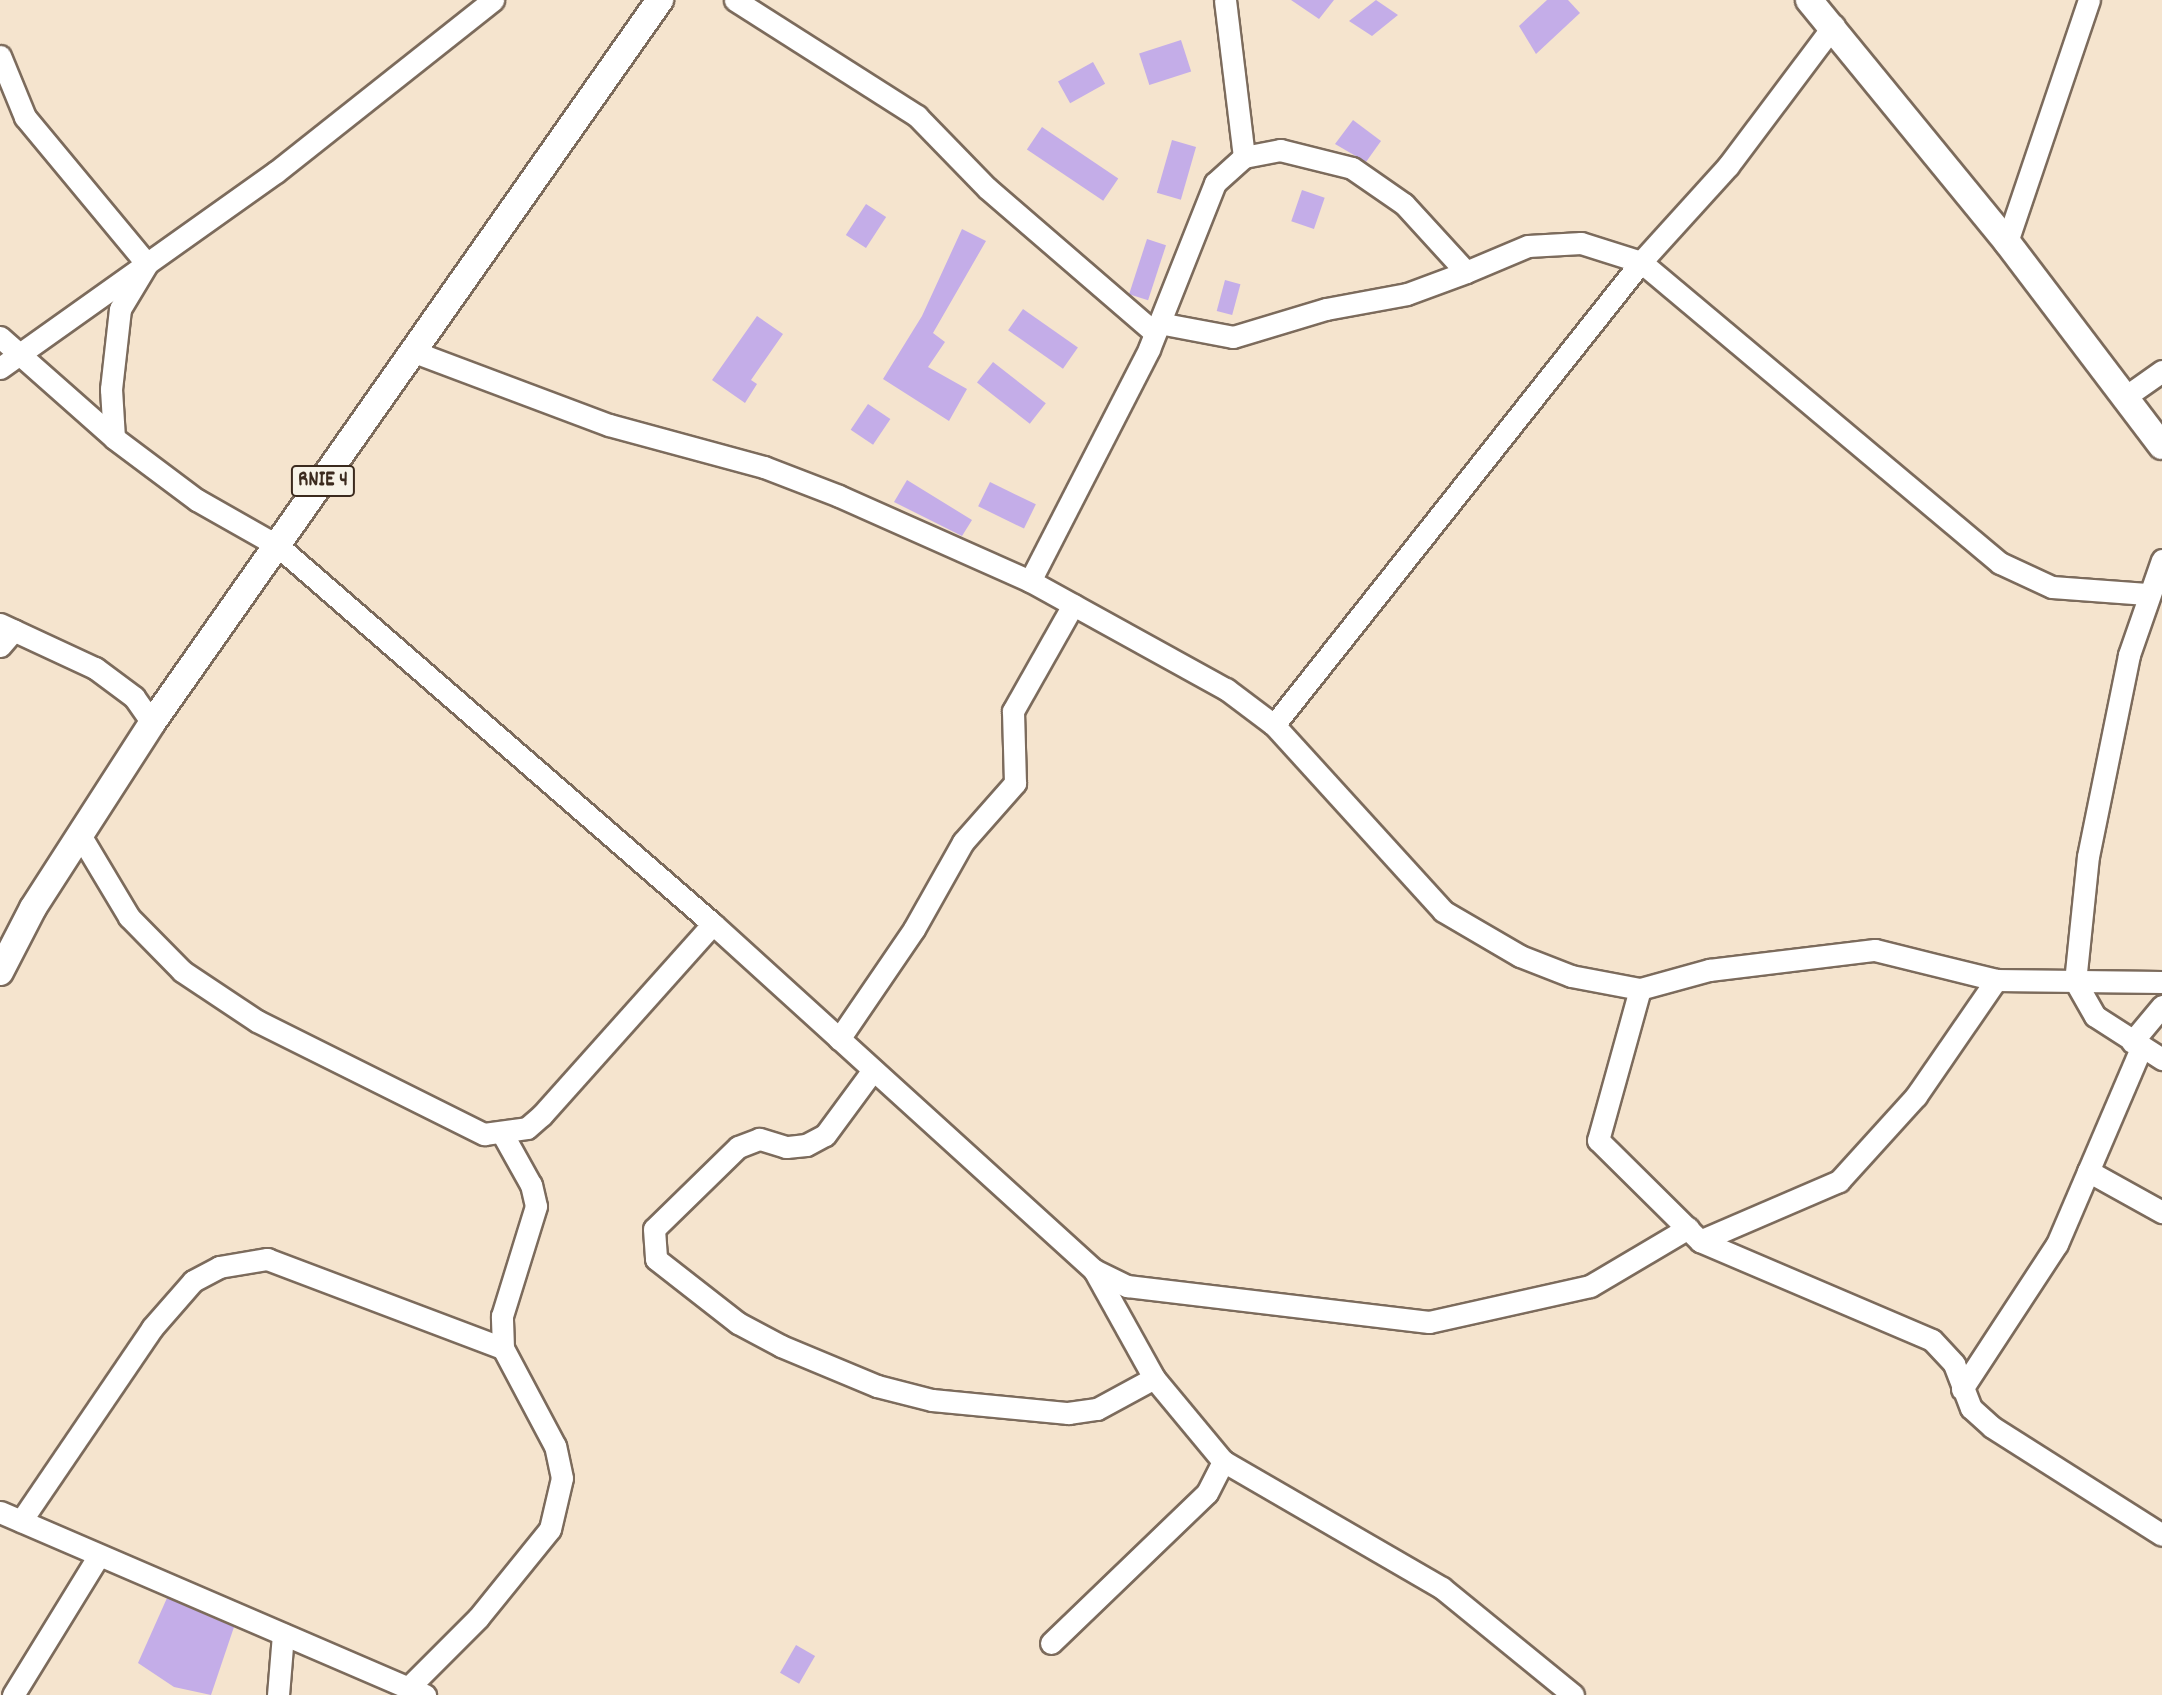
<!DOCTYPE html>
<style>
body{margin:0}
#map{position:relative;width:2162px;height:1695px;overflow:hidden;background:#f5e4ce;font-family:Dekko,sans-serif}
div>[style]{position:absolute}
.building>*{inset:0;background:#c4ade8;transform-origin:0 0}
.roads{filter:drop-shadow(2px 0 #7c6b5c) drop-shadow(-2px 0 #7c6b5c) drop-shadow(0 2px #7c6b5c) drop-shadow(0 -2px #7c6b5c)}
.minor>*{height:21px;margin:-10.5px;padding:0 10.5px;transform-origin:10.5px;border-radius:10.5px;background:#fff}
.major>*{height:26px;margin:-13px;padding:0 13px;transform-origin:13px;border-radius:13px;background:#fff}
span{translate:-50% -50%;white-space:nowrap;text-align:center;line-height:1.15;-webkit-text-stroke:5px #f7f3e8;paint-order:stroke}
.shield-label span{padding:2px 5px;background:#f7f3e8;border:2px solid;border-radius:5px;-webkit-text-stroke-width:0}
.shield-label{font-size:21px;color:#3b2a1e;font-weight:700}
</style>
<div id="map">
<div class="building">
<i style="clip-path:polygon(1291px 0,1334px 0,1319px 19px)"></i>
<i style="clip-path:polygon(1376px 0,1398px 15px,1372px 36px,1349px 21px)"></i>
<i style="clip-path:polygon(1547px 0,1568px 0,1580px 13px,1536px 54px,1519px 26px)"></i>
<i style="left:1181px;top:40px;width:33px;height:44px;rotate:72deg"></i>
<i style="left:1093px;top:62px;width:25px;height:40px;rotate:61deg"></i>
<i style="clip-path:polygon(1353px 120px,1381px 141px,1366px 162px,1335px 144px)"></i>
<i style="left:1042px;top:127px;width:92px;height:27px;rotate:34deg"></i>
<i style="left:1172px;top:140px;width:25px;height:55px;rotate:16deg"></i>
<i style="left:1302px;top:190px;width:24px;height:33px;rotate:19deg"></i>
<i style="left:866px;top:204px;width:24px;height:37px;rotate:33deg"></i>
<i style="clip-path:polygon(962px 229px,986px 241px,933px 333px,945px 342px,928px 367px,967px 389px,949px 421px,883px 379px,922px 316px)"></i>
<i style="left:1147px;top:239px;width:20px;height:58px;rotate:18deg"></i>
<i style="left:1225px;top:280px;width:16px;height:32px;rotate:15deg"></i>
<i style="left:1023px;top:309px;width:67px;height:26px;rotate:35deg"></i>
<i style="clip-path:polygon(757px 316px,783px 334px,751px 380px,757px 384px,745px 403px,712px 380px)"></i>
<i style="left:993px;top:362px;width:67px;height:26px;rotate:38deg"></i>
<i style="left:868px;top:404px;width:27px;height:31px;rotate:34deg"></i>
<i style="clip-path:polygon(907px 480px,972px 520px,962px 536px,894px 502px)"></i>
<i style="left:990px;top:482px;width:51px;height:27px;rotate:26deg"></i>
<i style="clip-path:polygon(167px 1598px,234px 1627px,211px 1695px,174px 1687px,138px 1663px)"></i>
<i style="left:796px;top:1645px;width:22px;height:32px;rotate:30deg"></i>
</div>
<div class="roads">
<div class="minor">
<i style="left:735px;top:0;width:216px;rotate:32.5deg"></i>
<i style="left:917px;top:116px;width:100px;rotate:45.8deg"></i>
<i style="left:987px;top:188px;width:221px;rotate:40.8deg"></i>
<i style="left:1225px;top:0;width:158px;rotate:83.1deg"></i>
<i style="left:0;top:56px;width:66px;rotate:67.7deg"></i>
<i style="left:25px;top:117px;width:191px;rotate:50.3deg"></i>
<i style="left:147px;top:264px;width:52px;rotate:121deg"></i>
<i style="left:120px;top:309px;width:81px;rotate:96.4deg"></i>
<i style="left:111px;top:389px;width:49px;rotate:86.5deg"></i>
<i style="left:2007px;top:242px;width:256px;rotate:-71.3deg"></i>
<i style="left:1159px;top:323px;width:75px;rotate:10.7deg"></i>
<i style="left:1233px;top:337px;width:97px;rotate:-16.8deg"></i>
<i style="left:1326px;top:309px;width:82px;rotate:-10.5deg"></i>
<i style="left:1407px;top:294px;width:63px;rotate:-20.4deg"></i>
<i style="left:0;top:337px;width:152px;rotate:41.5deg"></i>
<i style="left:114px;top:438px;width:104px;rotate:36.8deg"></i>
<i style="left:197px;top:500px;width:93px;rotate:29.6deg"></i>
<i style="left:278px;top:546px;width:576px;rotate:40.99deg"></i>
<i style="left:713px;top:924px;width:515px;rotate:42.24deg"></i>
<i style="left:1094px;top:1270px;width:37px;rotate:26deg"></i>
<i style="left:1127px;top:1286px;width:304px;rotate:6.8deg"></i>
<i style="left:1429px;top:1322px;width:165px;rotate:-12.6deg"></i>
<i style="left:1590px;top:1286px;width:114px;rotate:-30.6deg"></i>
<i style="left:412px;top:351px;width:210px;rotate:20.6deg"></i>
<i style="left:609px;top:425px;width:161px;rotate:15.2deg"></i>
<i style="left:764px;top:467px;width:80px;rotate:21.1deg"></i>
<i style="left:839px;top:496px;width:209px;rotate:24deg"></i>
<i style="left:1030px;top:581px;width:224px;rotate:28.9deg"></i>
<i style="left:1226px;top:689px;width:60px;rotate:36.9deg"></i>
<i style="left:1274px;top:725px;width:591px;rotate:-51.6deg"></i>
<i style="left:1641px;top:262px;width:130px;rotate:-47.8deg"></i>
<i style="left:1728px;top:166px;width:176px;rotate:-53.1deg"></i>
<i style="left:0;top:368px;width:339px;rotate:-35.4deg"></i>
<i style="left:276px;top:172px;width:277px;rotate:-38.4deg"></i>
<i style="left:2125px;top:397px;width:45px;rotate:-35.1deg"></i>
<i style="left:2162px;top:560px;width:101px;rotate:109.2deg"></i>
<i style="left:2129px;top:655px;width:205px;rotate:101.5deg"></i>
<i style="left:2088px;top:856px;width:126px;rotate:95.9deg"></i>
<i style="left:2075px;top:981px;width:40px;rotate:60.3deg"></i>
<i style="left:2095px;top:1016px;width:80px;rotate:32.7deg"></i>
<i style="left:1030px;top:581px;width:261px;rotate:-62.8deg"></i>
<i style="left:1149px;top:349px;width:179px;rotate:-68.3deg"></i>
<i style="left:1215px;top:183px;width:39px;rotate:-42deg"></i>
<i style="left:1244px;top:157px;width:37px;rotate:-11deg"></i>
<i style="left:1280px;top:150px;width:74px;rotate:14deg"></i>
<i style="left:1352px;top:168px;width:63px;rotate:34.7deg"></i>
<i style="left:1404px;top:204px;width:92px;rotate:47.6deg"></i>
<i style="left:1466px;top:272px;width:67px;rotate:-22.8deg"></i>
<i style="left:1528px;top:246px;width:53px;rotate:-3.2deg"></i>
<i style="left:1581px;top:243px;width:63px;rotate:17.6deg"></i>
<i style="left:1641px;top:262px;width:468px;rotate:40deg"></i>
<i style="left:2000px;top:563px;width:57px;rotate:24.8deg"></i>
<i style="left:2052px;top:587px;width:95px;rotate:4.2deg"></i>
<i style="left:0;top:624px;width:105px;rotate:24.9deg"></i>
<i style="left:95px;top:668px;width:49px;rotate:36.6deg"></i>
<i style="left:134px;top:697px;width:32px;rotate:55deg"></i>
<i style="left:0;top:646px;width:21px;rotate:-49deg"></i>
<i style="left:1274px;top:725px;width:251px;rotate:47.7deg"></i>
<i style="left:1443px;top:911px;width:89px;rotate:30.3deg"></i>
<i style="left:1520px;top:956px;width:55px;rotate:21.4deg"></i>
<i style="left:1571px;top:976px;width:70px;rotate:10.7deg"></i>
<i style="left:1640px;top:989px;width:72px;rotate:-15.4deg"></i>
<i style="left:1709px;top:970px;width:167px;rotate:-6.9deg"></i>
<i style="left:1875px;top:950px;width:125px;rotate:13.9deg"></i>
<i style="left:1996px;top:980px;width:141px;rotate:124.6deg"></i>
<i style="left:1916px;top:1096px;width:115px;rotate:132.2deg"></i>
<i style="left:1839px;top:1181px;width:151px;rotate:156.7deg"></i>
<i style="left:80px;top:835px;width:96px;rotate:59.1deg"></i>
<i style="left:129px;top:917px;width:76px;rotate:45.5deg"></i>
<i style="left:182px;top:971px;width:90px;rotate:33.7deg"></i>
<i style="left:257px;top:1021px;width:254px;rotate:26.5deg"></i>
<i style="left:484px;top:1134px;width:43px;rotate:-7.9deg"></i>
<i style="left:527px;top:1128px;width:20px;rotate:-41deg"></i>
<i style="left:542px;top:1115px;width:256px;rotate:-48.2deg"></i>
<i style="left:1996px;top:980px;width:166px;rotate:0.7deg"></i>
<i style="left:1640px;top:989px;width:157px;rotate:105.5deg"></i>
<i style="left:1598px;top:1140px;width:144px;rotate:44.7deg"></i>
<i style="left:1700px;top:1241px;width:252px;rotate:23.1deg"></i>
<i style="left:1932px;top:1340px;width:33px;rotate:47deg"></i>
<i style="left:1954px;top:1364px;width:47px;rotate:68.9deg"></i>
<i style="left:1971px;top:1408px;width:28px;rotate:42deg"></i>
<i style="left:1992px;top:1427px;width:201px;rotate:32.4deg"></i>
<i style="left:839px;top:1039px;width:133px;rotate:-55.7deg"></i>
<i style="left:914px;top:929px;width:100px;rotate:-60.6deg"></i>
<i style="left:963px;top:842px;width:79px;rotate:-48.6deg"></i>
<i style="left:1015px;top:783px;width:72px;rotate:-91.6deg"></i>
<i style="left:1013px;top:711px;width:122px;rotate:-60.5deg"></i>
<i style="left:2132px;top:1042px;width:47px;rotate:-50.2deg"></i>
<i style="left:873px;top:1070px;width:81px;rotate:126.4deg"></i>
<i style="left:825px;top:1135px;width:21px;rotate:152deg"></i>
<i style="left:806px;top:1145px;width:20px;rotate:174deg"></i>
<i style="left:786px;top:1147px;width:28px;rotate:-163deg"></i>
<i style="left:759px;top:1139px;width:22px;rotate:159deg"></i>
<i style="left:738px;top:1147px;width:117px;rotate:135.7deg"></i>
<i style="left:654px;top:1229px;width:30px;rotate:86deg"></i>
<i style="left:656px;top:1259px;width:104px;rotate:38deg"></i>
<i style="left:738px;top:1323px;width:49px;rotate:28.1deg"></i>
<i style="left:781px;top:1346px;width:104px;rotate:22.6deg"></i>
<i style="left:877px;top:1386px;width:57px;rotate:14.3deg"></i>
<i style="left:932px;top:1400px;width:137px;rotate:5.5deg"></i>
<i style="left:1068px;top:1413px;width:29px;rotate:-8deg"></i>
<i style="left:1097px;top:1409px;width:65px;rotate:-28.5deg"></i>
<i style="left:2088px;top:1171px;width:85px;rotate:29deg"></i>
<i style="left:1094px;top:1270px;width:124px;rotate:60.9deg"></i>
<i style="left:1154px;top:1378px;width:108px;rotate:50.3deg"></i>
<i style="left:1223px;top:1461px;width:253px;rotate:30.1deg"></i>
<i style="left:1442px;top:1588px;width:169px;rotate:39.2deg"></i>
<i style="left:1962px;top:1389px;width:173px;rotate:-56.8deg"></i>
<i style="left:2057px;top:1244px;width:213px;rotate:-66.8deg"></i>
<i style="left:0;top:1512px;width:463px;rotate:23.3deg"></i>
<i style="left:21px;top:1521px;width:233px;rotate:-55.8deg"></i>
<i style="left:152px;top:1328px;width:62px;rotate:-48.9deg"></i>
<i style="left:193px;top:1281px;width:30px;rotate:-28deg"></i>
<i style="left:219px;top:1267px;width:49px;rotate:-9.5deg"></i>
<i style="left:267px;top:1259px;width:252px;rotate:20.7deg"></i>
<i style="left:1051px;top:1643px;width:216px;rotate:-43.9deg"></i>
<i style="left:1207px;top:1493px;width:36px;rotate:-63deg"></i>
<i style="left:408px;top:1688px;width:99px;rotate:-45deg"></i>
<i style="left:478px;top:1618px;width:114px;rotate:-51deg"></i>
<i style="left:550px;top:1529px;width:52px;rotate:-76.8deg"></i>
<i style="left:562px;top:1478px;width:33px;rotate:-102deg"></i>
<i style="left:555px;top:1446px;width:111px;rotate:-118deg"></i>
<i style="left:503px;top:1348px;width:32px;rotate:-92deg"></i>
<i style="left:502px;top:1316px;width:115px;rotate:-72.8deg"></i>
<i style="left:536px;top:1206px;width:22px;rotate:-103deg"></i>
<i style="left:531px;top:1185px;width:57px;rotate:-119.2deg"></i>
<i style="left:13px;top:1695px;width:164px;rotate:-58.4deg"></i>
<i style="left:278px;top:1695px;width:61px;rotate:-85.3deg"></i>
</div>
<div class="major">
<i style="left:1809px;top:0;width:313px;rotate:50.7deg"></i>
<i style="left:2007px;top:242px;width:256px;rotate:52.8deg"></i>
<i style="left:0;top:972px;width:72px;rotate:-62.7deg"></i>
<i style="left:33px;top:908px;width:220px;rotate:-57.2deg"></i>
<i style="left:152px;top:723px;width:884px;rotate:-54.91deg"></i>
</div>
</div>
<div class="shield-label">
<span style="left:323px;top:481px">RNIE 4</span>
</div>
</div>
